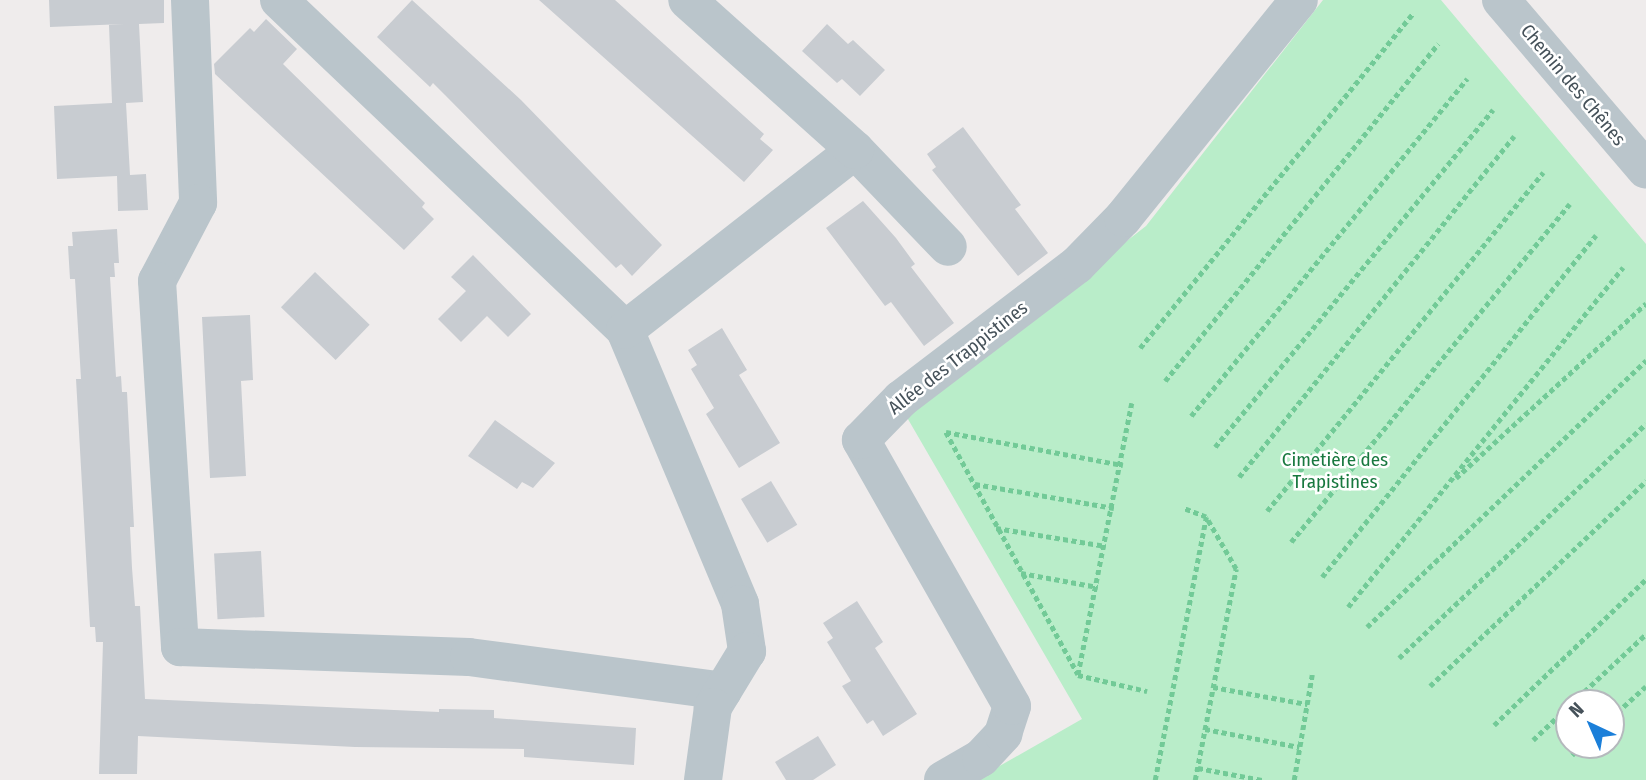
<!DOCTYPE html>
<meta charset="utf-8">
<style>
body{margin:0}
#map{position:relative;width:1646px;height:780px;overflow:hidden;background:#efecec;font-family:"Fira Sans Condensed",sans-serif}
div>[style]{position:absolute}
.green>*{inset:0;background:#b9edc9}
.building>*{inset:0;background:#c8ccd1;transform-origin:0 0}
.path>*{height:4.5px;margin-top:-2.25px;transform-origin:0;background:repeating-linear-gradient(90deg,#72ca97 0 5px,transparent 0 8.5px)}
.minor>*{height:38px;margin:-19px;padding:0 19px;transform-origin:19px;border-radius:19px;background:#bac5cb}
span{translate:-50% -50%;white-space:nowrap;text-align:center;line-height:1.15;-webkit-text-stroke:5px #fff;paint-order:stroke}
.street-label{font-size:19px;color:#455159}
.park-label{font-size:19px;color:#18783f}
.north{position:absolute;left:1555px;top:689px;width:70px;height:70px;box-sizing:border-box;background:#fff;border:2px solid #b5b9bd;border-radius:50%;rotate:316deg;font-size:19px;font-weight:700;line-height:28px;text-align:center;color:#455159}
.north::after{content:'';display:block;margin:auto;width:24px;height:32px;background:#1b7fd9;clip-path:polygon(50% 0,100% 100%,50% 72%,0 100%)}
</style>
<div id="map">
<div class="green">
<i style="clip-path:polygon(evenodd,1323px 0,1441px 0,1646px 244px,1646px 780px,975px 780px,1082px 719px,905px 414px,1146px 226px,1323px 0,1569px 703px,1611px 703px,1611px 745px,1569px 745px,1569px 703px)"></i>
</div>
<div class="building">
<i style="clip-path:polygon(49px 0,164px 0,164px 23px,139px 24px,143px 102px,126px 103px,130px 175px,146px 174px,148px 210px,118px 211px,117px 176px,57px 179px,54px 106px,112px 103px,109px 25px,124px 24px,50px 27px)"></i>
<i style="clip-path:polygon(412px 0,521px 100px,662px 245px,632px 276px,621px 264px,616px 268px,445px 95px,433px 83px,430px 87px,377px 37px)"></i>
<i style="clip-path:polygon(539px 0,615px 0,764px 134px,760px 139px,773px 150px,744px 182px)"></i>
<i style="clip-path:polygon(266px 19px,297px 49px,283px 64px,425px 203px,422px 207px,434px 219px,404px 250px,215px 74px,214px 64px,250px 28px,254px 32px)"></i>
<i style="clip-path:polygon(827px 24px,848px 44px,853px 40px,885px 70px,860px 96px,842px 79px,837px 83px,802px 51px)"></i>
<i style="clip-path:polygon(963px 127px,1021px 205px,1015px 209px,1048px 253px,1018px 276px,932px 170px,936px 167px,927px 154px)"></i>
<i style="clip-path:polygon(863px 201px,896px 238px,915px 264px,911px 267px,954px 323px,924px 346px,891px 302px,885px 306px,826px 228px)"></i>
<i style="clip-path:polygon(117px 229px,119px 263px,114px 263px,115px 277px,110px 277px,116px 377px,121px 376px,122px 392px,127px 392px,134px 527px,130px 527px,132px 568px,135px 606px,140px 606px,145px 699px,439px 712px,439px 709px,494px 710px,494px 718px,636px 728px,634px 765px,524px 757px,524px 749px,355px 747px,138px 736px,137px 774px,99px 774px,103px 642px,96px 642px,95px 627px,90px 627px,76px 379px,81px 379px,75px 279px,70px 279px,68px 246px,73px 246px,72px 232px)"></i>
<i style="clip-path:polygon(473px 255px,531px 314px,508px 337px,487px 316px,461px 342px,438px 319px,466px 291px,451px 277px)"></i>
<i style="left:315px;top:272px;width:76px;height:49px;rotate:44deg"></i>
<i style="clip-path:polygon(250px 315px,253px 380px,241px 381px,246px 476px,210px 478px,202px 317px)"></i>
<i style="clip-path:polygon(722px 328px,747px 370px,739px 375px,780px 443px,739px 468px,706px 414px,714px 408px,691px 369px,697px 365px,688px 350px)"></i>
<i style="clip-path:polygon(495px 420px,555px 463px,533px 488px,522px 482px,517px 489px,468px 456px)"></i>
<i style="left:771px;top:481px;width:51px;height:35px;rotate:59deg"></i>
<i style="left:261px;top:551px;width:66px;height:47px;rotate:87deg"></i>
<i style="clip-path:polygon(857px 601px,883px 642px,875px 648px,917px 714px,883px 736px,873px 720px,867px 724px,842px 686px,851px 681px,827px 642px,833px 638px,823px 623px)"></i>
<i style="clip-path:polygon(818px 736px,836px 765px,813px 780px,786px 780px,775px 762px)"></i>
</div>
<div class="path">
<i style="left:1140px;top:348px;width:432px;rotate:-50.8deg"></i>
<i style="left:1165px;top:381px;width:434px;rotate:-51deg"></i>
<i style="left:1132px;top:403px;width:277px;rotate:101.2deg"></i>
<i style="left:1078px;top:675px;width:71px;rotate:13.1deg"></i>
<i style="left:1191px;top:416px;width:436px;rotate:-50.7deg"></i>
<i style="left:946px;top:432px;width:276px;rotate:61.4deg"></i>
<i style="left:946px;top:432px;width:180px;rotate:10.6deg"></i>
<i style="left:1215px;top:447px;width:437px;rotate:-50.5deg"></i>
<i style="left:1239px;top:477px;width:438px;rotate:-51.1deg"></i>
<i style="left:1456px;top:478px;width:258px;rotate:-42.6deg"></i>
<i style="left:975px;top:484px;width:141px;rotate:9.8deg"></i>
<i style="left:1267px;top:511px;width:437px;rotate:-50.8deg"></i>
<i style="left:996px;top:528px;width:111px;rotate:9.3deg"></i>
<i style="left:1291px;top:542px;width:438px;rotate:-50.5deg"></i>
<i style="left:1021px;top:573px;width:78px;rotate:10.3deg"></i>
<i style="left:1322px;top:577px;width:438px;rotate:-51.3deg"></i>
<i style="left:1348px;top:607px;width:437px;rotate:-51deg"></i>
<i style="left:1367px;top:627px;width:386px;rotate:-43.7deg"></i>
<i style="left:1399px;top:658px;width:340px;rotate:-43.5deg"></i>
<i style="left:1430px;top:686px;width:298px;rotate:-43.5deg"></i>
<i style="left:1213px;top:687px;width:96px;rotate:10.3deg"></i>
<i style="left:1572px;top:703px;width:101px;rotate:-43deg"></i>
<i style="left:1611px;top:718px;width:47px;rotate:-42.4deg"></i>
<i style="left:1494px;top:725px;width:211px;rotate:-43.8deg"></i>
<i style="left:1205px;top:729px;width:96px;rotate:10.8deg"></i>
<i style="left:1533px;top:740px;width:50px;rotate:-43.4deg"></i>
<i style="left:1572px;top:755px;width:14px;rotate:-45deg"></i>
<i style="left:1198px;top:768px;width:65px;rotate:10.6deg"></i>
<i style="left:1155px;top:780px;width:268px;rotate:-79deg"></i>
<i style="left:1206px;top:517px;width:25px;rotate:-159deg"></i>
<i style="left:1195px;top:780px;width:215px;rotate:-79deg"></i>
<i style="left:1236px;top:569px;width:60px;rotate:-120deg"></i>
<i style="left:1294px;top:780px;width:107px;rotate:-80.3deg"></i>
</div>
<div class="minor">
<i style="left:190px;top:0;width:203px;rotate:87.7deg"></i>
<i style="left:198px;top:203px;width:88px;rotate:117.7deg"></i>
<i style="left:157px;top:281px;width:367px;rotate:86.4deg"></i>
<i style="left:180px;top:647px;width:289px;rotate:2deg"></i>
<i style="left:469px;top:657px;width:256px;rotate:7.6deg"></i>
<i style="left:279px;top:0;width:478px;rotate:43.6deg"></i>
<i style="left:625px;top:330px;width:297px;rotate:67.2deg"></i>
<i style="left:740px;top:604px;width:48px;rotate:81.5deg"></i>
<i style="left:747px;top:651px;width:66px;rotate:121.3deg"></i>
<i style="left:713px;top:707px;width:74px;rotate:97.8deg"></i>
<i style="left:1501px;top:0;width:223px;rotate:49.5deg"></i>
<i style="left:855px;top:150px;width:134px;rotate:46.2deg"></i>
<i style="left:625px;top:330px;width:292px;rotate:-38deg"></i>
<i style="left:855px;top:150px;width:225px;rotate:-138.2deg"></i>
<i style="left:943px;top:780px;width:44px;rotate:-30.1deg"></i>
<i style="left:981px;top:758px;width:33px;rotate:-47deg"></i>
<i style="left:1003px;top:734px;width:29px;rotate:-72deg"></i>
<i style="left:1012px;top:706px;width:306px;rotate:-119.6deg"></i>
<i style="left:861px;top:440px;width:57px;rotate:-45.7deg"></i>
<i style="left:901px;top:399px;width:221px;rotate:-37.3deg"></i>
<i style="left:1077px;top:265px;width:66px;rotate:-45.6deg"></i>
<i style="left:1123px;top:218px;width:280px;rotate:-51.1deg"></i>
</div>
<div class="street-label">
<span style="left:1573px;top:85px;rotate:50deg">Chemin des Chênes</span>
<span style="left:958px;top:358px;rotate:-38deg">Allée des Trappistines</span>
</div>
<div class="park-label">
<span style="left:1335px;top:471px">Cimetière des<br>Trapistines</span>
</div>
<div class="north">N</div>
</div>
